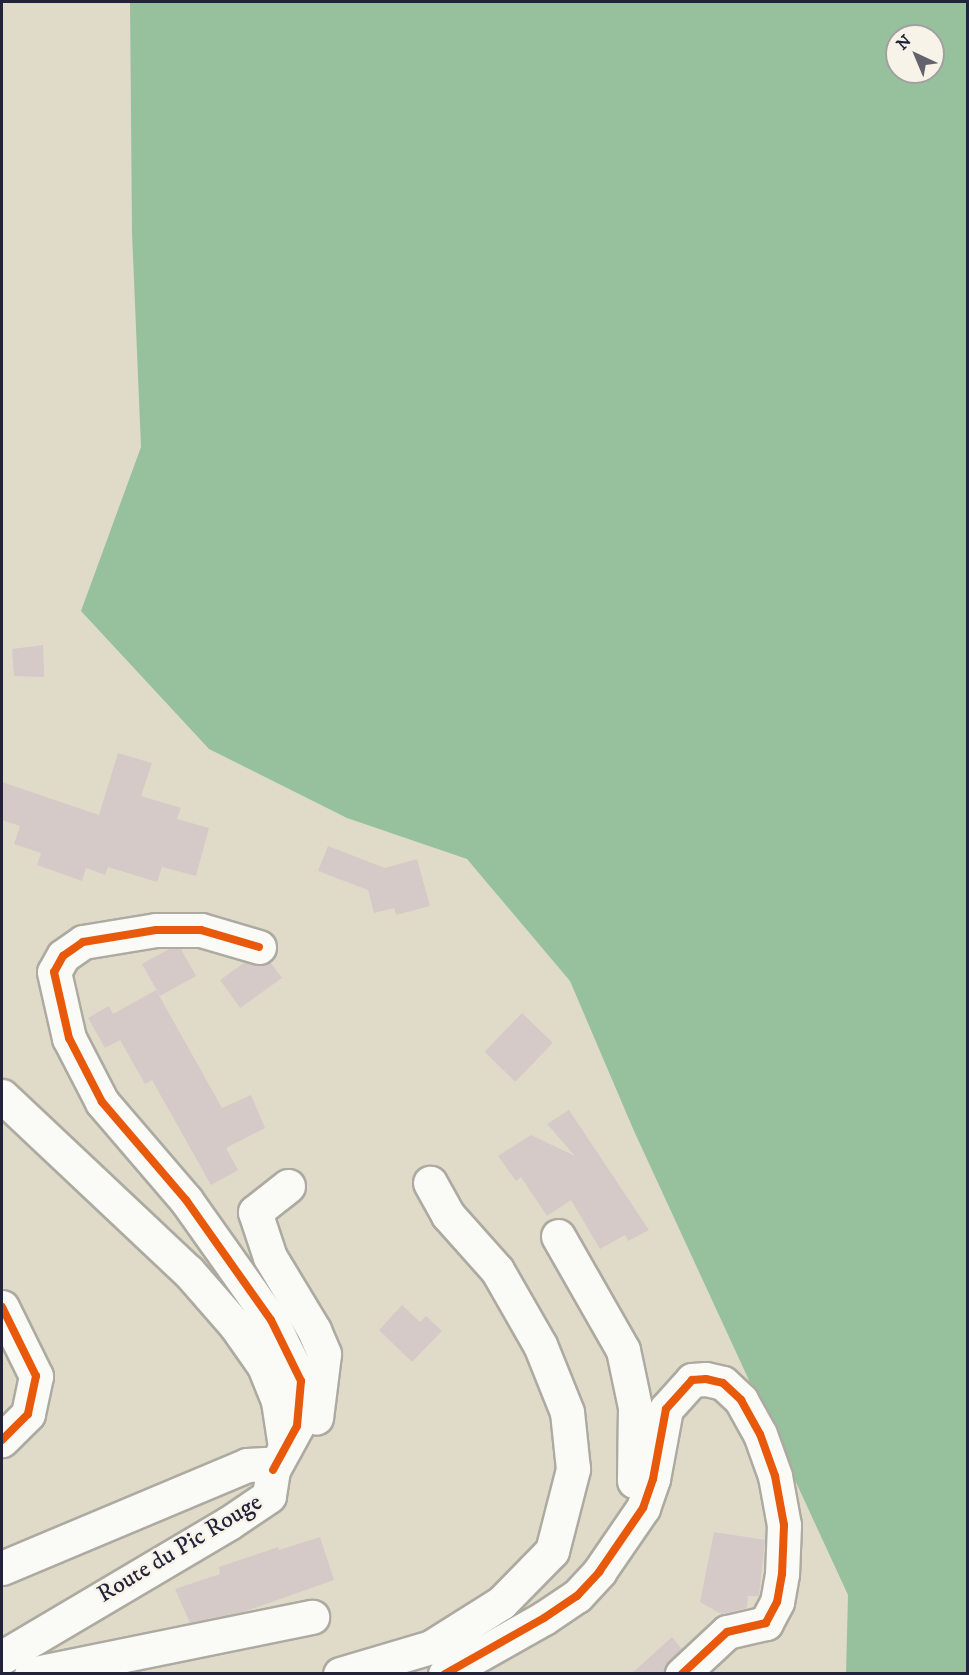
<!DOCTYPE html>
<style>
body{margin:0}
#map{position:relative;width:969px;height:1675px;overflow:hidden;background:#e0dbc9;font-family:"IM FELL DW Pica",serif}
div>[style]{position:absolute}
.forest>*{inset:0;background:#97c19c}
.building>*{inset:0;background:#d5cac8;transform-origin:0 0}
.roads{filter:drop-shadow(2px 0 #adaaa1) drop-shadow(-2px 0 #adaaa1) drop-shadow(0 2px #adaaa1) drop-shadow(0 -2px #adaaa1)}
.minor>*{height:33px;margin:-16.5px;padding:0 16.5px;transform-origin:16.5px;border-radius:16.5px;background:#fafaf7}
.cycleway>*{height:8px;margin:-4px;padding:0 4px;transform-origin:4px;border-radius:4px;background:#e8590c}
span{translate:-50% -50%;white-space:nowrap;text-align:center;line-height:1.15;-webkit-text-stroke:5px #f7f3e8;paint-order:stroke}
.street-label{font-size:24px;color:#22223b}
.frame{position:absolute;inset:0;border:3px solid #22223b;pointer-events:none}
.north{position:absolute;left:885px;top:24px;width:60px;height:60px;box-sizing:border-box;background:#f7f3e8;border:2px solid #a29fa3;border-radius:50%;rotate:316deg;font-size:16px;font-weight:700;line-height:24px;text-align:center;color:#22223b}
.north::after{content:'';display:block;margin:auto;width:21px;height:27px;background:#64636d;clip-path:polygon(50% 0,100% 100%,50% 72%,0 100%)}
</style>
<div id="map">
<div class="forest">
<i style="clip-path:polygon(evenodd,130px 2px,967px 2px,967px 1673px,846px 1673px,848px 1595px,634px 1131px,570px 981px,467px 859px,347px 818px,209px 749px,81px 611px,141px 447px,132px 233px,130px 2px,897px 36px,933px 36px,933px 72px,897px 72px,897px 36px)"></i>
</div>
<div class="building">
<i style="clip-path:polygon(43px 645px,44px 677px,14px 676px,12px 649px)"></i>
<i style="clip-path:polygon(118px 753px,152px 763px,141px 796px,181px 808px,177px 819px,209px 828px,196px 876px,162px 867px,157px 882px,108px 867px,105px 875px,86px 868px,82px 881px,37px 865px,41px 853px,14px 844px,20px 826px,2px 820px,2px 782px,99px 815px)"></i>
<i style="clip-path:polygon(328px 846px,385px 868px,417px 859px,430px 906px,396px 915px,394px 908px,374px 913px,368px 890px,318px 871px)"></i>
<i style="clip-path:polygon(169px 949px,181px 949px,196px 976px,160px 996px,142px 964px)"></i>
<i style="clip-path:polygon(245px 962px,263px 965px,270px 962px,282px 978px,240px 1008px,220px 980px)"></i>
<i style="clip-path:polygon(156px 990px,222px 1108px,251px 1095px,265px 1128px,226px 1148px,238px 1170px,211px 1185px,152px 1080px,145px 1084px,120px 1040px,105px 1048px,88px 1018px,109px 1006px,113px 1014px)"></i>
<i style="left:522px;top:1013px;width:43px;height:54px;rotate:44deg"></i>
<i style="clip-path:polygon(569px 1110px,649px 1230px,628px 1241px,625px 1235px,600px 1249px,571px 1200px,547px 1216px,521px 1177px,516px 1181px,498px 1156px,531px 1135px,575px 1156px,547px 1124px)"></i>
<i style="clip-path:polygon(402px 1305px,420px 1322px,426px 1316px,442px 1331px,412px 1362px,379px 1330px)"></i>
<i style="clip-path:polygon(714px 1532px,765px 1540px,759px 1596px,748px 1596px,747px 1608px,721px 1614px,700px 1602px)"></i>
<i style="clip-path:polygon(320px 1537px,334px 1580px,243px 1612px,190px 1623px,175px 1589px,220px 1574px,219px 1567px,278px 1547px,279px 1550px)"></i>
<i style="clip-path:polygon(672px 1637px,682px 1649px,669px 1661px,664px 1674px,631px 1674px)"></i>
</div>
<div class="roads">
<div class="minor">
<i style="left:259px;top:947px;width:60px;rotate:-163.7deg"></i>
<i style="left:201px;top:930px;width:45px;rotate:180deg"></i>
<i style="left:156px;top:930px;width:74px;rotate:170.7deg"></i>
<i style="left:83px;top:942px;width:24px;rotate:145deg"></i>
<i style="left:63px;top:956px;width:18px;rotate:119deg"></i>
<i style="left:54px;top:972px;width:68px;rotate:77.2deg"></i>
<i style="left:69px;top:1038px;width:72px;rotate:62.7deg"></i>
<i style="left:102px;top:1102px;width:129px;rotate:49.4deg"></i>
<i style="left:186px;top:1200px;width:147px;rotate:54.7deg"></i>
<i style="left:271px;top:1320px;width:68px;rotate:63.8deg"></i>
<i style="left:301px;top:1381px;width:45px;rotate:95.1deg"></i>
<i style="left:297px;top:1426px;width:50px;rotate:118.6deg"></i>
<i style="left:2px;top:1096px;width:255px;rotate:43.3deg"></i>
<i style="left:188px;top:1271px;width:73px;rotate:48.9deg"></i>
<i style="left:236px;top:1326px;width:49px;rotate:55deg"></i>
<i style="left:264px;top:1366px;width:38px;rotate:68deg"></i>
<i style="left:278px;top:1401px;width:47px;rotate:81.3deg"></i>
<i style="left:288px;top:1186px;width:42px;rotate:141.8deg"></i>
<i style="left:255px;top:1212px;width:47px;rotate:71.6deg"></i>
<i style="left:270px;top:1257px;width:85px;rotate:58.9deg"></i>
<i style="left:314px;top:1330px;width:26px;rotate:67deg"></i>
<i style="left:324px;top:1354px;width:64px;rotate:97.1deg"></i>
<i style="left:558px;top:1236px;width:131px;rotate:60.3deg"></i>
<i style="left:623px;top:1350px;width:58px;rotate:78.1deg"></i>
<i style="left:635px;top:1407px;width:74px;rotate:90.8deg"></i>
<i style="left:2px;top:1307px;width:77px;rotate:63.8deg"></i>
<i style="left:36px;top:1376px;width:39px;rotate:102deg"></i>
<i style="left:28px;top:1414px;width:37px;rotate:135deg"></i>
<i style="left:2px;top:1568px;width:266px;rotate:-22.8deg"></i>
<i style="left:247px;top:1465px;width:18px;rotate:-3deg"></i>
<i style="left:265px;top:1464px;width:10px;rotate:37deg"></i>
<i style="left:273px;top:1470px;width:26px;rotate:99deg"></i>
<i style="left:269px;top:1496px;width:48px;rotate:146deg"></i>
<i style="left:229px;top:1523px;width:264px;rotate:149.4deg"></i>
<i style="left:31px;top:1674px;width:287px;rotate:-11.5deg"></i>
<i style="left:340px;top:1674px;width:95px;rotate:-16.5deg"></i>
<i style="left:431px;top:1647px;width:83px;rotate:-32.2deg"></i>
<i style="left:501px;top:1603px;width:73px;rotate:-45.6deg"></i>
<i style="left:552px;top:1551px;width:85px;rotate:-75.6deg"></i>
<i style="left:573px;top:1469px;width:57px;rotate:-96deg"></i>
<i style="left:567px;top:1412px;width:72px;rotate:-111.9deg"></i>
<i style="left:540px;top:1345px;width:86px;rotate:-119.8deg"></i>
<i style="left:497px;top:1270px;width:74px;rotate:-131.7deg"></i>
<i style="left:448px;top:1215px;width:37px;rotate:-119deg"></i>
<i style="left:445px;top:1674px;width:114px;rotate:-29.5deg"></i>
<i style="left:544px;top:1618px;width:40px;rotate:-34deg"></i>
<i style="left:577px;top:1596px;width:33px;rotate:-47deg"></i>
<i style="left:599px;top:1572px;width:78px;rotate:-55.5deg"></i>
<i style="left:643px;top:1508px;width:31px;rotate:-71deg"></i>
<i style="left:653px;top:1479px;width:71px;rotate:-79.5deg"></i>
<i style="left:666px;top:1409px;width:39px;rotate:-48deg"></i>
<i style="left:692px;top:1380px;width:14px;rotate:-4deg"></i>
<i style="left:706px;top:1379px;width:17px;rotate:13deg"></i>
<i style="left:723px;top:1383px;width:25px;rotate:43deg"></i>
<i style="left:741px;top:1400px;width:39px;rotate:61deg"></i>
<i style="left:760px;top:1434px;width:45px;rotate:70.3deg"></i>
<i style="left:775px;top:1476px;width:50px;rotate:79.6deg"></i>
<i style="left:784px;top:1525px;width:49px;rotate:92.3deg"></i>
<i style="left:782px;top:1574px;width:28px;rotate:100deg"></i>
<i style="left:777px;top:1602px;width:24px;rotate:118deg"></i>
<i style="left:766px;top:1623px;width:40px;rotate:167deg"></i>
<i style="left:727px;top:1632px;width:62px;rotate:137deg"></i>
</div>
</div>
<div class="cycleway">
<i style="left:259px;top:947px;width:60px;rotate:-163.7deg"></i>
<i style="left:201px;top:930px;width:45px;rotate:180deg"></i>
<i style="left:156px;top:930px;width:74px;rotate:170.7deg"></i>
<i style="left:83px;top:942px;width:24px;rotate:145deg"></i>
<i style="left:63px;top:956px;width:18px;rotate:119deg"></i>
<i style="left:54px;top:972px;width:68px;rotate:77.2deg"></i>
<i style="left:69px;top:1038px;width:72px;rotate:62.7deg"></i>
<i style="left:102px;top:1102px;width:129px;rotate:49.4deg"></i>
<i style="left:186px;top:1200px;width:147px;rotate:54.7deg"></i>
<i style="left:271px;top:1320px;width:68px;rotate:63.8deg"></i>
<i style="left:301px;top:1381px;width:45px;rotate:95.1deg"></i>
<i style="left:297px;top:1426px;width:50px;rotate:118.6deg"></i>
<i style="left:2px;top:1307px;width:77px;rotate:63.8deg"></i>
<i style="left:36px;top:1376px;width:39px;rotate:102deg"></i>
<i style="left:28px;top:1414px;width:37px;rotate:135deg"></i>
<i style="left:445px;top:1674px;width:114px;rotate:-29.5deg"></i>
<i style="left:544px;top:1618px;width:40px;rotate:-34deg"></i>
<i style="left:577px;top:1596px;width:33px;rotate:-47deg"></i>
<i style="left:599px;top:1572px;width:78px;rotate:-55.5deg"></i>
<i style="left:643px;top:1508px;width:31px;rotate:-71deg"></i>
<i style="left:653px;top:1479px;width:71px;rotate:-79.5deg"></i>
<i style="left:666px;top:1409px;width:39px;rotate:-48deg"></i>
<i style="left:692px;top:1380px;width:14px;rotate:-4deg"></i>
<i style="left:706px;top:1379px;width:17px;rotate:13deg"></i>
<i style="left:723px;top:1383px;width:25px;rotate:43deg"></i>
<i style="left:741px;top:1400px;width:39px;rotate:61deg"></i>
<i style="left:760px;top:1434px;width:45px;rotate:70.3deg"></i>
<i style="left:775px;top:1476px;width:50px;rotate:79.6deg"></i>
<i style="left:784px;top:1525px;width:49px;rotate:92.3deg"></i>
<i style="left:782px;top:1574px;width:28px;rotate:100deg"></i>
<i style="left:777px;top:1602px;width:24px;rotate:118deg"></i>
<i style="left:766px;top:1623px;width:40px;rotate:167deg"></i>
<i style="left:727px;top:1632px;width:62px;rotate:137deg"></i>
</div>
<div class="street-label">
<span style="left:180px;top:1549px;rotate:-31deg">Route du Pic Rouge</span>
</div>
<div class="frame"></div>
<div class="north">N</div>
</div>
